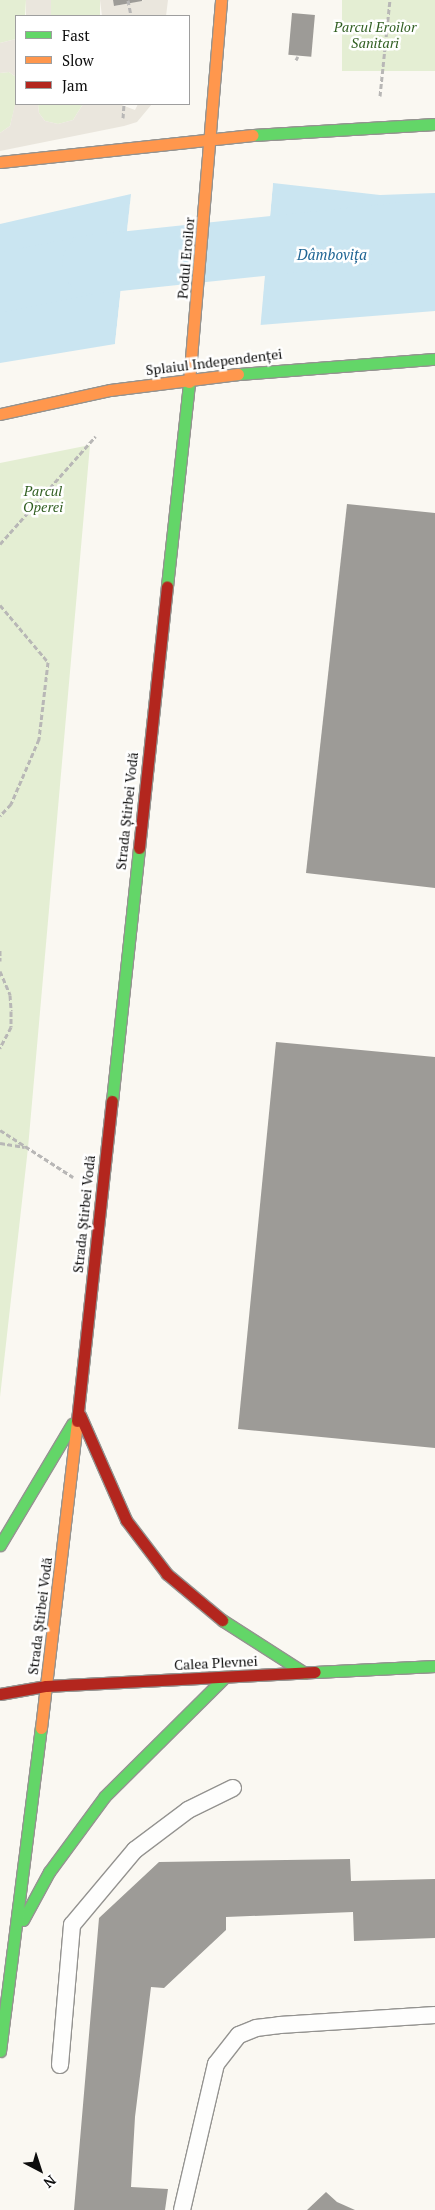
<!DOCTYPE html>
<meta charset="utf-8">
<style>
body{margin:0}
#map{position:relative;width:435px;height:2210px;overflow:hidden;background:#faf8f2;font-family:"PT Serif",serif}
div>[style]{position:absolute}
.green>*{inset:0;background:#e4eed3;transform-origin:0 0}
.plaza>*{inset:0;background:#eae6dd;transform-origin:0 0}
.water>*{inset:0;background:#cae5f1}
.pier>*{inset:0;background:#faf8f2;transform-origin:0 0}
.river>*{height:59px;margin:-29.5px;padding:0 29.5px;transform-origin:29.5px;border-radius:29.5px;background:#cae5f1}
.building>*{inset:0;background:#9d9b97;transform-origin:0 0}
.path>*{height:3px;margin-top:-1.5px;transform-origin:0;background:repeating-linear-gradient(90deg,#b8b7b6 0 5px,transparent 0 7.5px)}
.roads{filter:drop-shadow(1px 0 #949390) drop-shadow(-1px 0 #949390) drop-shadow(0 1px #949390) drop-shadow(0 -1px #949390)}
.lane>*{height:16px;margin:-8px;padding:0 8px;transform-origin:8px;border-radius:8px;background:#fefefd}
.fast>*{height:11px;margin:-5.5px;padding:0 5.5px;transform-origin:5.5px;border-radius:5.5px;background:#63d668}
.slow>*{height:11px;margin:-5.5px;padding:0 5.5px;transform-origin:5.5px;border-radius:5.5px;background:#ff974d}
.jam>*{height:11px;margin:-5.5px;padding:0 5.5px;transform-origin:5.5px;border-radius:5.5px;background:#b3261e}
span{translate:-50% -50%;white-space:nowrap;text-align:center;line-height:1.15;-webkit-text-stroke:5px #fff;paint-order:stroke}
.park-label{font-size:14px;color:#315f22;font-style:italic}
.street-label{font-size:14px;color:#0d0d0d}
.water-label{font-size:15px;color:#206594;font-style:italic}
.legend{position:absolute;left:15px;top:15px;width:175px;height:90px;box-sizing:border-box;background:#fff;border:1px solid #9e9e9e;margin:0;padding:6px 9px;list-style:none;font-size:15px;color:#0d0d0d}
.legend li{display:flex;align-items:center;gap:10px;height:25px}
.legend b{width:25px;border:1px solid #9e9e9e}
.north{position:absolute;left:15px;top:2145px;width:50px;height:50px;-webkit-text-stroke:4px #fff;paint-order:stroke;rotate:140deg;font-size:14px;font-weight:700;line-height:20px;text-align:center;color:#0d0d0d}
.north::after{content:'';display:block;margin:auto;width:18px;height:22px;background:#0d0d0d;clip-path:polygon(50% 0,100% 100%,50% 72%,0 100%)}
</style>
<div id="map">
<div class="green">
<i style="clip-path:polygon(0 0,26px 0,25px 16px,16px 16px,16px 39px,0 43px)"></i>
<i style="left:51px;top:0;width:49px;height:16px"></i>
<i style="left:342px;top:0;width:93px;height:71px"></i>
<i style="clip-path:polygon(9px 72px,16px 77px,16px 102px,10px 126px,0 133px,0 73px)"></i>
<i style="clip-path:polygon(38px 104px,83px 104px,73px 120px,58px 124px,45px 121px,39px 113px)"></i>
<i style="clip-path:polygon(90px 445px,28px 1148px,0 1397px,0 463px)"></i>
</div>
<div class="plaza">
<i style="left:26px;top:0;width:25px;height:16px"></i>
<i style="clip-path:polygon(100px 0,113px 0,115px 6px,144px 0,168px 0,166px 16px,102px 16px)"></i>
<i style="clip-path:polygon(16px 39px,16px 77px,9px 72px,0 73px,0 43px)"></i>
<i style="clip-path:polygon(16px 100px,16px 104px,38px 104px,39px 113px,45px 121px,58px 124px,73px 120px,83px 104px,119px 104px,135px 110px,138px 104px,152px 104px,137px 122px,124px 126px,0 151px,0 133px,10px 126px)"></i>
</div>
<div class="water">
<i style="clip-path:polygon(273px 183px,380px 195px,435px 193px,435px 311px,260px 325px)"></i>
<i style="clip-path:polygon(131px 194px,115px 344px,0 363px,0 224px)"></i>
</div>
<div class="pier">
<i style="left:273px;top:183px;width:143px;height:3px;rotate:95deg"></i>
<i style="clip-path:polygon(131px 194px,117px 343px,115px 344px)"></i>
</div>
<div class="river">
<i style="left:0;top:282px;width:93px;rotate:-11.2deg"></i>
<i style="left:91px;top:264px;width:346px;rotate:-6deg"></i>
</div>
<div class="building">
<i style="clip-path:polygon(113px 0,142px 0,142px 1px,114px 6px)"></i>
<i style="left:292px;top:13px;width:23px;height:42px;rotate:5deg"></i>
<i style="clip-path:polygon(347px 504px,435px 513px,435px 888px,306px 873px)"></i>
<i style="clip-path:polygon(276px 1042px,435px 1057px,435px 1448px,238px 1429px)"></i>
<i style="clip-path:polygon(350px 1859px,351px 1881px,435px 1879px,435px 1938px,354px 1941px,353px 1912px,226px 1917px,226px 1930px,164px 1988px,151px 1987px,135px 2117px,131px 2187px,168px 2189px,165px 2210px,74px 2210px,99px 1918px,159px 1862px)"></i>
<i style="clip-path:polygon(326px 2192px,337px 2202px,355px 2210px,307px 2210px)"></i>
</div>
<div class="path">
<i style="left:128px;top:0;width:16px;rotate:79deg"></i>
<i style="left:296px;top:60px;width:4px;rotate:-63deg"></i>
<i style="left:380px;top:96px;width:97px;rotate:-84.1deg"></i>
<i style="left:123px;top:118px;width:14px;rotate:-86deg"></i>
<i style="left:0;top:544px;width:144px;rotate:-48.4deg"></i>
<i style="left:0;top:605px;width:75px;rotate:49.9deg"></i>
<i style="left:48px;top:662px;width:78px;rotate:96.7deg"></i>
<i style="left:39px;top:739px;width:71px;rotate:113.3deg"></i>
<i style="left:11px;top:804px;width:16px;rotate:133deg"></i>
<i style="left:0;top:950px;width:11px;rotate:90deg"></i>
<i style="left:0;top:971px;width:26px;rotate:67deg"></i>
<i style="left:10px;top:995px;width:16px;rotate:86deg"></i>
<i style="left:11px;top:1011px;width:16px;rotate:90deg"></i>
<i style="left:11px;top:1027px;width:24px;rotate:118deg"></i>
<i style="left:0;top:1130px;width:87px;rotate:32.8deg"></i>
<i style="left:0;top:1143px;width:25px;rotate:9deg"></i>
</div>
<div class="roads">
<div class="lane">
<i style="left:60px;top:2065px;width:141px;rotate:-85.1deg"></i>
<i style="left:72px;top:1925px;width:98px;rotate:-50deg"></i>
<i style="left:135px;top:1850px;width:66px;rotate:-37deg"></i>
<i style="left:188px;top:1810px;width:50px;rotate:-26.1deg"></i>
<i style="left:182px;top:2210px;width:150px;rotate:-76.9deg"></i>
<i style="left:216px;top:2064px;width:37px;rotate:-52deg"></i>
<i style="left:239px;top:2035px;width:18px;rotate:-22deg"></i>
<i style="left:256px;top:2028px;width:24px;rotate:-7deg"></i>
<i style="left:280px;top:2025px;width:155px;rotate:-3.7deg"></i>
</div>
<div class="fast">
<i style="left:253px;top:135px;width:182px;rotate:-3.5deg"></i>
<i style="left:238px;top:374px;width:198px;rotate:-4.4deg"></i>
<i style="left:167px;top:586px;width:205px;rotate:-83.8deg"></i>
<i style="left:112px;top:1101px;width:254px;rotate:-83.9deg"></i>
<i style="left:0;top:1545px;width:141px;rotate:-59.2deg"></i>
<i style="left:222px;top:1620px;width:98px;rotate:32.6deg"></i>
<i style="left:315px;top:1672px;width:120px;rotate:-2.9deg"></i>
<i style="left:23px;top:1920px;width:55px;rotate:-61.6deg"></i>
<i style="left:49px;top:1872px;width:94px;rotate:-53.6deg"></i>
<i style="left:105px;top:1796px;width:169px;rotate:-44.8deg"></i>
<i style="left:0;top:2051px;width:326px;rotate:-82.8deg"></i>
</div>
<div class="slow">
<i style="left:0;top:162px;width:254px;rotate:-6.1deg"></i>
<i style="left:189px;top:382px;width:383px;rotate:-85.2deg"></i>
<i style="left:0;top:414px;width:113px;rotate:-12.3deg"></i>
<i style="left:110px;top:390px;width:129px;rotate:-7.1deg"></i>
<i style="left:41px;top:1728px;width:309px;rotate:-83.3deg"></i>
</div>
<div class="jam">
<i style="left:139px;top:848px;width:263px;rotate:-83.9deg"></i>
<i style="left:80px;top:1415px;width:115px;rotate:66.3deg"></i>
<i style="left:126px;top:1520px;width:68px;rotate:52.8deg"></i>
<i style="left:167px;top:1574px;width:72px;rotate:39.9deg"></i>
<i style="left:77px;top:1421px;width:322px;rotate:-83.8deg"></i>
<i style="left:0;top:1694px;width:47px;rotate:-9.9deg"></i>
<i style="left:46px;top:1686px;width:269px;rotate:-3deg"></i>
</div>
</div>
<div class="park-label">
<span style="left:375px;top:35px">Parcul Eroilor<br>Sanitari</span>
<span style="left:43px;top:499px">Parcul<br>Operei</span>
</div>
<div class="street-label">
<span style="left:186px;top:258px;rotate:-85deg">Podul Eroilor</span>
<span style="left:214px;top:362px;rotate:-7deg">Splaiul Independenței</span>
<span style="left:127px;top:811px;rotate:-84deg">Strada Știrbei Vodă</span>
<span style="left:84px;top:1214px;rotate:-84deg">Strada Știrbei Vodă</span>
<span style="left:40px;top:1616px;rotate:-83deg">Strada Știrbei Vodă</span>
<span style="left:216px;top:1663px;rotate:-3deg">Calea Plevnei</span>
</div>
<div class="water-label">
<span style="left:332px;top:255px">Dâmbovița</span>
</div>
<ul class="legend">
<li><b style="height:6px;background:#63d668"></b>Fast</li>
<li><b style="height:6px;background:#ff974d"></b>Slow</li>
<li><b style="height:6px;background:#b3261e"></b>Jam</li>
</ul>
<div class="north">N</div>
</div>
